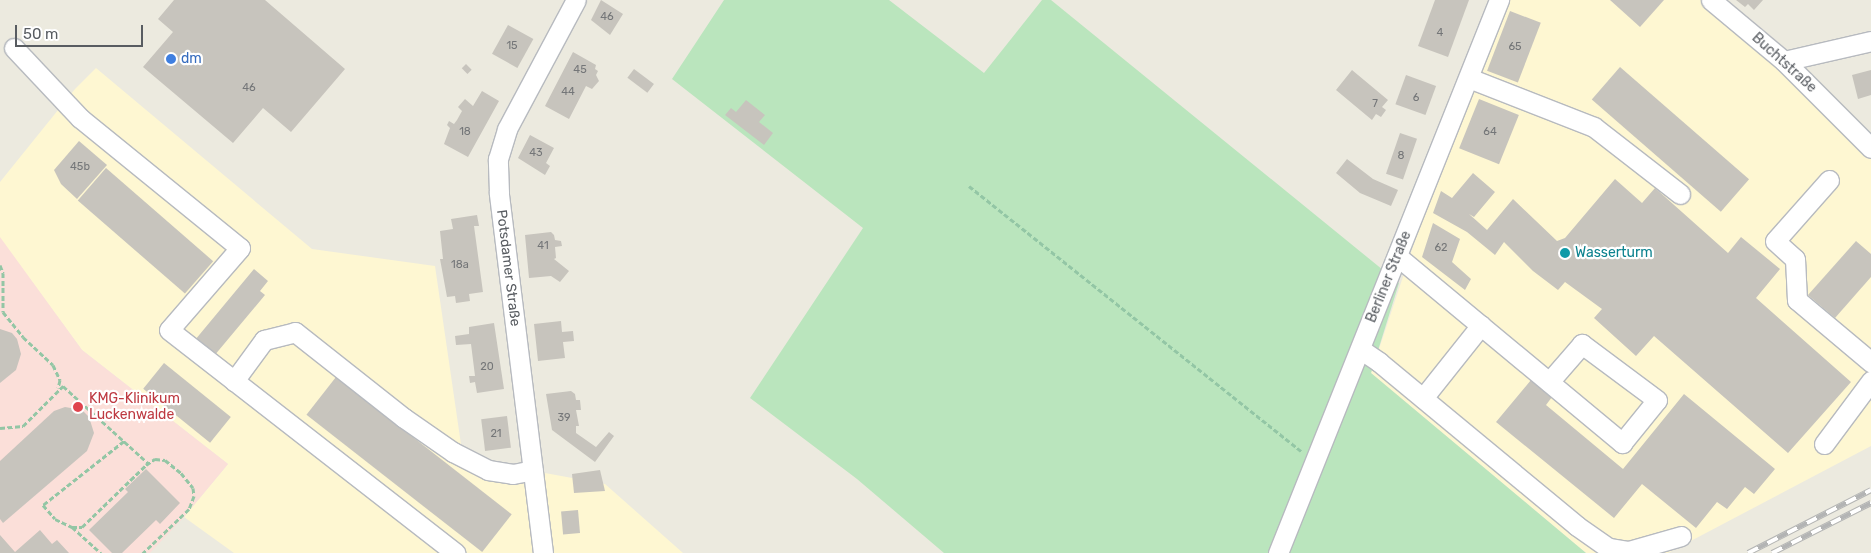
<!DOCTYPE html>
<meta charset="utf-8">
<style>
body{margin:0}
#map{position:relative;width:1871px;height:553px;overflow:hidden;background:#eceadf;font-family:Rubik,sans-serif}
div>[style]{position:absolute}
.commercial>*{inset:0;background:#fef7d2}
.medical>*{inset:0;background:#fbdfd9}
.green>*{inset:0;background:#bae5bd}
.building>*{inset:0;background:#c7c4bd;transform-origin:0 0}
.path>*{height:3px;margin-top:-1.5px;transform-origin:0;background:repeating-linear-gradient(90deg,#93c6a5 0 5px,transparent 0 7.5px)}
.roads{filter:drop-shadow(1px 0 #b7babf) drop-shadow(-1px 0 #b7babf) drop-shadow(0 1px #b7babf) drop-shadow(0 -1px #b7babf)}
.minor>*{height:19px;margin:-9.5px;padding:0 9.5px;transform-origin:9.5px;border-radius:9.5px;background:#fff}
.rail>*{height:5.5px;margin-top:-2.75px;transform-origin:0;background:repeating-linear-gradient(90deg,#fff 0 11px,#b3b4b4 0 22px);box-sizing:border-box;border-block:1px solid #b3b4b4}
.dots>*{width:14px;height:14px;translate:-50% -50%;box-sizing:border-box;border:2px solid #fff;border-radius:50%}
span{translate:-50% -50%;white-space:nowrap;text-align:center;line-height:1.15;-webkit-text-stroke:4.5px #fff;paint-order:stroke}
.number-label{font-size:11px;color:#747678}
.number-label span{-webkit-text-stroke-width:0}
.shop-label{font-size:14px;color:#366cbe}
.left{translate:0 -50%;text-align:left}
.street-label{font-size:14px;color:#585c61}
.culture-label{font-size:14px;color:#0d838f}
.health-label{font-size:14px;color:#be3a42}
.scale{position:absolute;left:15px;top:25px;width:128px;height:22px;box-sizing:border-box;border:2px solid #585c61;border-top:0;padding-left:6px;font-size:15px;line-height:18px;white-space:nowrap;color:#585c61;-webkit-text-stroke:4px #fff;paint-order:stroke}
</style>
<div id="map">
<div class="commercial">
<i style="clip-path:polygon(1499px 0,1711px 0,1871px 145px,1871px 446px,1668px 553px,1586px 553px,1371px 373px,1469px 78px)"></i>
<i style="clip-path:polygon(96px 68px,312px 249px,435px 266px,463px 458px,605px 484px,683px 553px,234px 553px,184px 517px,228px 464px,82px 350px,0 238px,0 182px,75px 89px)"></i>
</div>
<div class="medical">
<i style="clip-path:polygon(0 237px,82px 350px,228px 464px,184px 517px,150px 553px,0 553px)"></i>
</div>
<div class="green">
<i style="clip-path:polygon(724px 0,889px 0,984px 73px,1042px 0,1051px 0,1399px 283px,1371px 373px,1586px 553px,944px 553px,857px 479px,750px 398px,863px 228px,672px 79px)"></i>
</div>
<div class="building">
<i style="clip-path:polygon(174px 0,265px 0,345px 69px,291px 132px,263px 108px,233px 143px,143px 67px,173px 32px,158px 19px)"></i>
<i style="clip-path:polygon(601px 0,623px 14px,610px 35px,591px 20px)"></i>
<i style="clip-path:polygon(1435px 0,1469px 0,1448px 57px,1418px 46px)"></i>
<i style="clip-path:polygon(1610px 0,1664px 0,1640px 27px)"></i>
<i style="clip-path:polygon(1736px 0,1763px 0,1754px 10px,1748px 4px,1745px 7px)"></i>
<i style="left:1510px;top:11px;width:33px;height:64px;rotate:21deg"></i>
<i style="left:508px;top:25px;width:29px;height:33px;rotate:29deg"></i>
<i style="clip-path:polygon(573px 52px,596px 65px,595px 69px,598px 71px,596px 75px,599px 81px,592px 89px,586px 86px,569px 119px,545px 106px)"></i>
<i style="left:466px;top:64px;width:8px;height:6px;rotate:45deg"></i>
<i style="left:1620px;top:67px;width:171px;height:43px;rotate:41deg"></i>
<i style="left:634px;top:69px;width:25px;height:11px;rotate:37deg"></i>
<i style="clip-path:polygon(1352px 70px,1388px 100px,1382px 107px,1386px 110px,1381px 117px,1376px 114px,1372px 120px,1336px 90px)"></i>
<i style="clip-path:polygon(1871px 70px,1871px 95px,1858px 99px,1852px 75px)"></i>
<i style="left:1406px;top:75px;width:32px;height:31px;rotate:20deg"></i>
<i style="clip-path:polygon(482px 91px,499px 101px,468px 157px,444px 144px,450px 128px,447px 125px,449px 121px,454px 124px,457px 120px,462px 111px,458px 107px,465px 99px,473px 106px)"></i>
<i style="left:1479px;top:99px;width:43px;height:53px;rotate:22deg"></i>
<i style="clip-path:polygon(746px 100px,765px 115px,759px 122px,773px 133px,764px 145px,725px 115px,731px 108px,736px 112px)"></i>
<i style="left:1400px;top:133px;width:18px;height:43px;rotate:19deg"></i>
<i style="clip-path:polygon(530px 135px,554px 148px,546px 163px,550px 166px,545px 175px,518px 158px)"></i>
<i style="clip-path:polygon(79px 141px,107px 165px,77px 199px,61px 184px,54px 170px)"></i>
<i style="clip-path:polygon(1347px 159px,1373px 179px,1398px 190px,1391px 206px,1360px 193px,1336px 173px)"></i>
<i style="left:106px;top:168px;width:142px;height:43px;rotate:41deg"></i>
<i style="clip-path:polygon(1473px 173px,1495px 192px,1474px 217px,1469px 214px,1487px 230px,1513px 199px,1557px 241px,1565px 238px,1615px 179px,1642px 203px,1655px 188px,1728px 253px,1741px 237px,1780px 269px,1756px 298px,1851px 382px,1788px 453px,1654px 336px,1636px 356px,1594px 318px,1602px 309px,1565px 282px,1558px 290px,1533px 271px,1504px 242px,1495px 255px,1467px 232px,1433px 213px,1441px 191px,1452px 198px)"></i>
<i style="clip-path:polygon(477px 215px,479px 226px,474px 226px,483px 292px,469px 294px,470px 301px,456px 303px,455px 296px,447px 297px,440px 259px,443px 259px,440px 231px,453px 229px,451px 219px)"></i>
<i style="clip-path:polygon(1433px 223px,1460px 239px,1452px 262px,1471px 279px,1465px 290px,1422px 257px)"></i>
<i style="clip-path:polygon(551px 232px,554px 235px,555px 240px,561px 241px,562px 246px,555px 247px,556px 258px,554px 259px,569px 271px,560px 282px,551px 276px,529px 278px,525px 235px)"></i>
<i style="clip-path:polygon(1856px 241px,1871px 254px,1871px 277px,1835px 318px,1808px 295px)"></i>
<i style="clip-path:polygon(254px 269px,268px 281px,260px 291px,265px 295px,214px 356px,195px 340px)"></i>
<i style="clip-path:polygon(561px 321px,562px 332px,573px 331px,574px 341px,563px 342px,565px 358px,538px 361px,534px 324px)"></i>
<i style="clip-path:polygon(494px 323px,504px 389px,477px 393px,475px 382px,470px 383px,469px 376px,475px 376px,471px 344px,456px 345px,455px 336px,469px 334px,469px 327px)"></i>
<i style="clip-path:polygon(0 329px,12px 333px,17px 339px,21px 354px,16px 370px,0 383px)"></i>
<i style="left:164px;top:363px;width:86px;height:33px;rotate:39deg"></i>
<i style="left:336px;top:377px;width:223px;height:48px;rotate:38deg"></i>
<i style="clip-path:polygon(1531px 380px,1552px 397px,1546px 405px,1623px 469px,1684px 394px,1775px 469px,1754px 494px,1745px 487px,1727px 509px,1717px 502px,1696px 528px,1642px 484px,1614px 518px,1496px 422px)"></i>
<i style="clip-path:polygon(571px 391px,575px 394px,576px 400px,580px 400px,581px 410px,576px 410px,579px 426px,576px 426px,576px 433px,596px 447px,609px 432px,614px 436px,595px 462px,552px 430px,546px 394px)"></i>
<i style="clip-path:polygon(65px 407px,82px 410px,89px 417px,94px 433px,87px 451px,3px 523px,0 519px,0 461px,54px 411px)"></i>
<i style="left:507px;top:416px;width:32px;height:26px;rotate:83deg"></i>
<i style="clip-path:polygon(146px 469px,180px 503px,160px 524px,156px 520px,122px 553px,112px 553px,89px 530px,128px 492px,125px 489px)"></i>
<i style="clip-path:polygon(600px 470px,605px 491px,574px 493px,572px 474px)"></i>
<i style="left:578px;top:510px;width:23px;height:17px;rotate:85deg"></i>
<i style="clip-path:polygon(40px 530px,52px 544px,57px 540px,69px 553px,0 553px,0 535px,15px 552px)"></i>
</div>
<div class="path">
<i style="left:969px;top:186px;width:425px;rotate:38.6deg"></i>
<i style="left:0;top:265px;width:9px;rotate:69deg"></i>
<i style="left:3px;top:273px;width:39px;rotate:90deg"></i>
<i style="left:3px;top:312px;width:32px;rotate:51deg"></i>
<i style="left:23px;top:337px;width:41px;rotate:43deg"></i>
<i style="left:53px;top:365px;width:17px;rotate:65deg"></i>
<i style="left:60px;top:380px;width:8px;rotate:104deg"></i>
<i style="left:0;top:428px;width:23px;rotate:-5deg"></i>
<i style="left:23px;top:426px;width:57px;rotate:-45deg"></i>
<i style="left:63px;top:386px;width:115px;rotate:42.2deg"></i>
<i style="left:124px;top:441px;width:103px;rotate:141.7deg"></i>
<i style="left:43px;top:505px;width:18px;rotate:49deg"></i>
<i style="left:55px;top:519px;width:19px;rotate:25deg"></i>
<i style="left:72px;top:527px;width:10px"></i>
<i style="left:82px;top:527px;width:89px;rotate:-44.1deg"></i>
<i style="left:146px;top:465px;width:11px;rotate:-34deg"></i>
<i style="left:155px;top:459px;width:10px;rotate:6deg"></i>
<i style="left:165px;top:460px;width:21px;rotate:39deg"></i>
<i style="left:181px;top:473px;width:19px;rotate:51deg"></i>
<i style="left:193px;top:488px;width:8px;rotate:83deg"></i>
<i style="left:194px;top:496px;width:14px;rotate:111deg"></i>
<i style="left:189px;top:509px;width:64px;rotate:136.3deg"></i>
<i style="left:72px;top:527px;width:39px;rotate:42deg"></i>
</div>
<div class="roads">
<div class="minor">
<i style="left:1711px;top:0;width:95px;rotate:39.9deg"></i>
<i style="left:1784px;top:61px;width:123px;rotate:45deg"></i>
<i style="left:14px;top:48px;width:96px;rotate:46.7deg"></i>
<i style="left:80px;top:118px;width:206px;rotate:39.1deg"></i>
<i style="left:240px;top:248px;width:108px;rotate:130.9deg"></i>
<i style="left:169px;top:330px;width:363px;rotate:37.9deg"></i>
<i style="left:1784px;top:61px;width:89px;rotate:-12.9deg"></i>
<i style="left:1469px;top:78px;width:134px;rotate:21.4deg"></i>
<i style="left:1594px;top:127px;width:109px;rotate:37.9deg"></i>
<i style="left:1829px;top:180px;width:81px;rotate:131.5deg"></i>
<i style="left:1775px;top:241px;width:27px;rotate:42deg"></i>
<i style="left:1795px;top:259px;width:41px;rotate:87.2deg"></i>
<i style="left:1797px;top:300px;width:97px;rotate:40deg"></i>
<i style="left:1397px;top:256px;width:293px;rotate:39.7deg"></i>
<i style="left:1622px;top:443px;width:55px;rotate:-50.9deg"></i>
<i style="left:1657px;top:400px;width:94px;rotate:-143.3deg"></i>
<i style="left:1582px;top:344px;width:50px;rotate:131deg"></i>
<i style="left:1360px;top:349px;width:23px;rotate:34deg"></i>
<i style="left:1379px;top:362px;width:257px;rotate:39.6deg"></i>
<i style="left:1577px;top:526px;width:39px;rotate:35deg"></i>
<i style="left:1609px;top:548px;width:20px;rotate:9deg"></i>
<i style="left:1629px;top:551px;width:54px;rotate:-16.1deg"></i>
<i style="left:234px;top:381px;width:51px;rotate:-53.8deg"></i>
<i style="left:264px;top:340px;width:32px;rotate:-14deg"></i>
<i style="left:295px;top:332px;width:139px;rotate:38.3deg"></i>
<i style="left:404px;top:418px;width:60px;rotate:34.8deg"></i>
<i style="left:453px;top:452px;width:39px;rotate:27deg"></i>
<i style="left:488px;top:470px;width:25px;rotate:9deg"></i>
<i style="left:513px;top:474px;width:20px;rotate:-11deg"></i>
<i style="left:1423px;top:398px;width:93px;rotate:-51.5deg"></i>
<i style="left:1824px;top:444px;width:79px;rotate:-53.3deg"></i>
<i style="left:543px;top:553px;width:363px;rotate:-97deg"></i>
<i style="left:499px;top:193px;width:34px;rotate:-92deg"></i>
<i style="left:498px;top:159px;width:31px;rotate:-73deg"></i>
<i style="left:507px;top:129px;width:146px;rotate:-61.9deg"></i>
<i style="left:1278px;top:553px;width:596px;rotate:-68.22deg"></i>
</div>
</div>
<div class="rail">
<i style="left:1748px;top:553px;width:138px;rotate:-27.1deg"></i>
<i style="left:1772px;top:553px;width:111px;rotate:-26.8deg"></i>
</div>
<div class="dots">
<i style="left:171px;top:59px;background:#3f7fe0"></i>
<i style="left:1565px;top:253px;background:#0f9aa8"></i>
<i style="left:78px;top:407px;background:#e0444e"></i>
</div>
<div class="number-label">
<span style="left:607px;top:17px">46</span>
<span style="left:1440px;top:33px">4</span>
<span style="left:512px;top:46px">15</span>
<span style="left:1515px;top:47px">65</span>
<span style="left:580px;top:70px">45</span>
<span style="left:249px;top:88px">46</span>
<span style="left:568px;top:92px">44</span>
<span style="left:1416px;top:98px">6</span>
<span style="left:1375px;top:104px">7</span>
<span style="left:465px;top:132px">18</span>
<span style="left:1490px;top:132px">64</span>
<span style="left:536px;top:153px">43</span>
<span style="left:1401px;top:156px">8</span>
<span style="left:80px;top:167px">45b</span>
<span style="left:543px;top:246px">41</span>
<span style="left:1441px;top:248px">62</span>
<span style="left:460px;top:265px">18a</span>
<span style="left:487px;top:367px">20</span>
<span style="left:564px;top:418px">39</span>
<span style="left:496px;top:434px">21</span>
</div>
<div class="shop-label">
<span class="left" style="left:181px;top:59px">dm</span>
</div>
<div class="street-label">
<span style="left:1784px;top:63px;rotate:42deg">Buchtstraße</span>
<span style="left:508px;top:268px;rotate:83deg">Potsdamer Straße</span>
<span style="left:1389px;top:277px;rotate:-68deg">Berliner Straße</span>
</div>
<div class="culture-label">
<span class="left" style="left:1575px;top:253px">Wasserturm</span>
</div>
<div class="health-label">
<span class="left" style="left:89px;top:407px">KMG-Klinikum<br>Luckenwalde</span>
</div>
<div class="scale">50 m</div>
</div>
